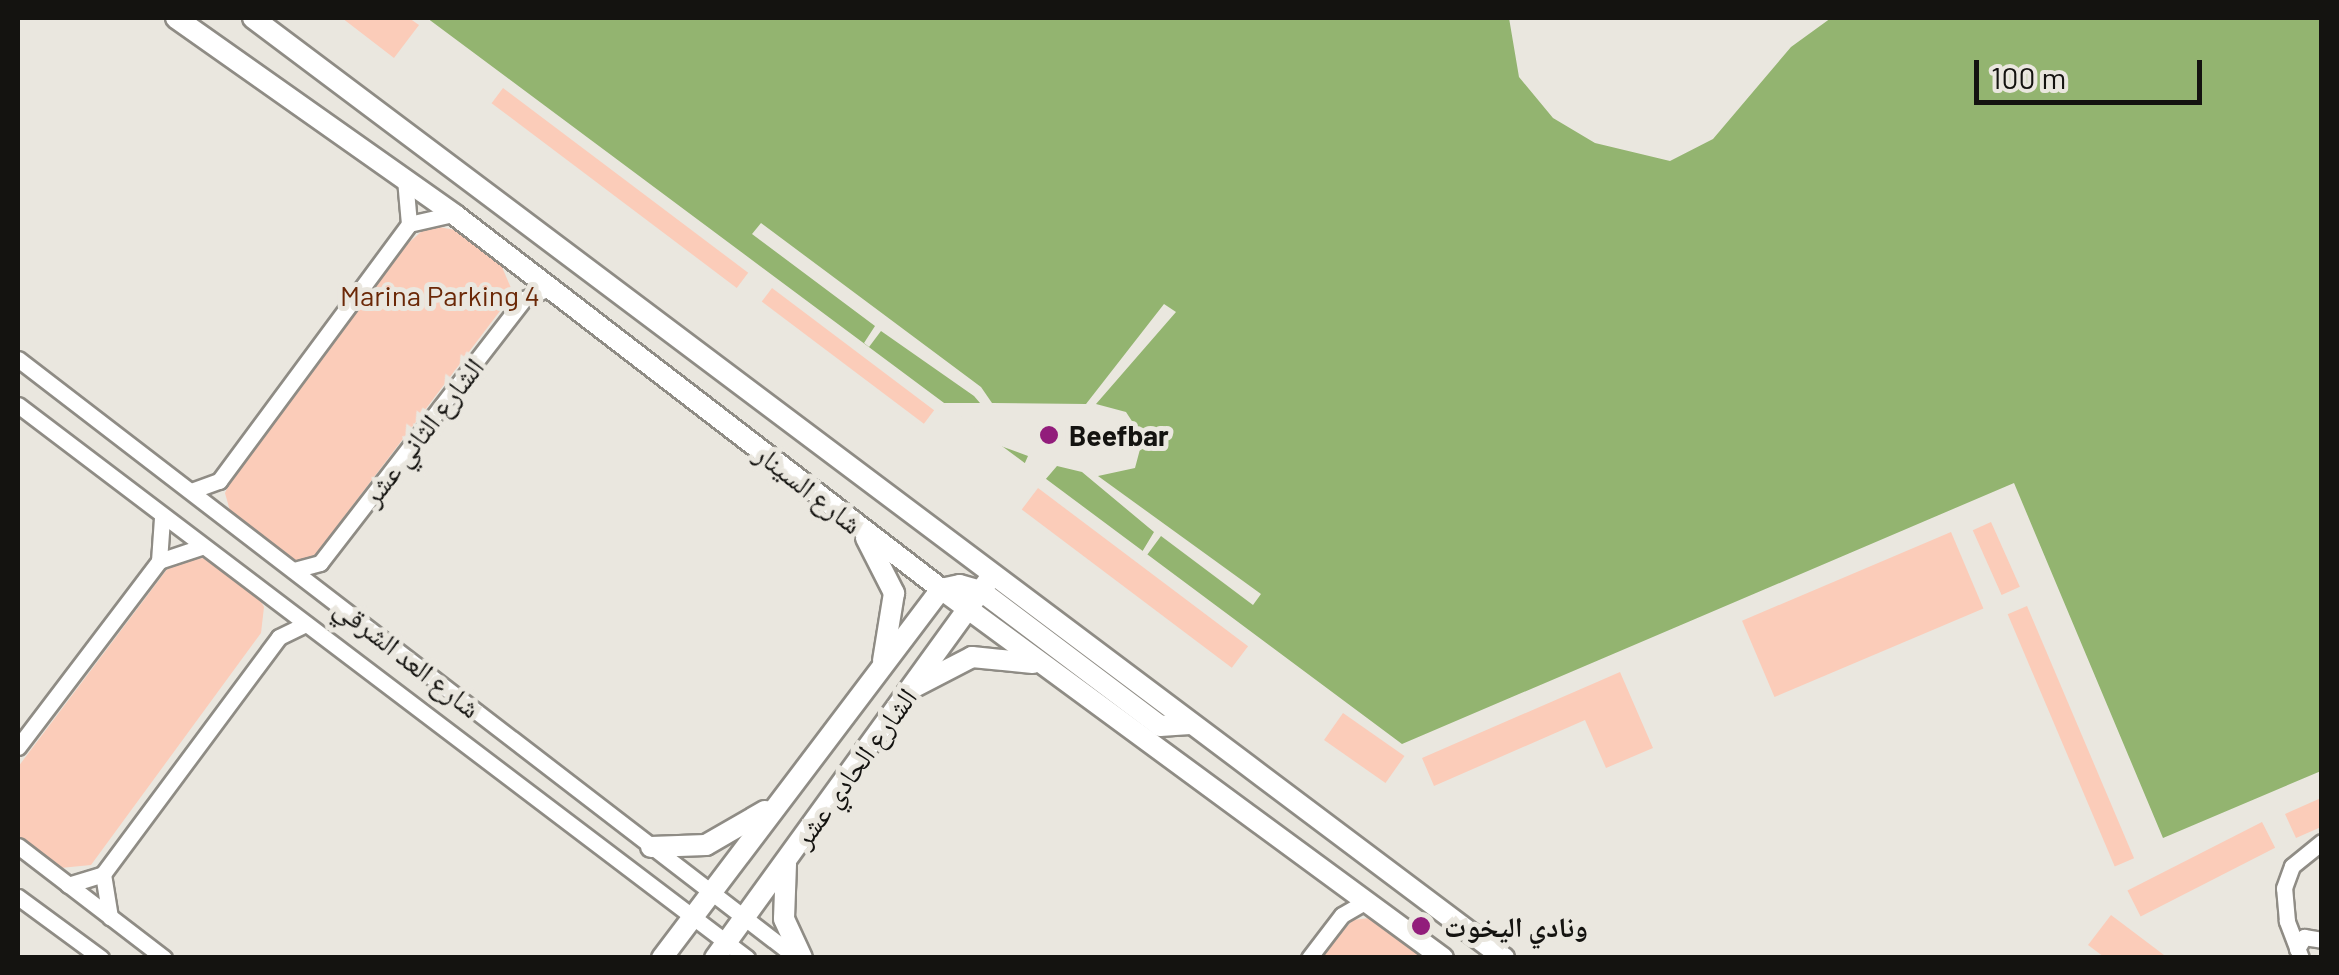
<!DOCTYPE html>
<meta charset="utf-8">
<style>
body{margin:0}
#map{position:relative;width:2339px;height:975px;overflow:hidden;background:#eae7df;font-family:Barlow,"Noto Naskh Arabic",sans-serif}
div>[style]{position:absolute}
.green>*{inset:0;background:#fbccb9;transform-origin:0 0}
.water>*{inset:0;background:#93b470}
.pier>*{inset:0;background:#eae7df}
.roads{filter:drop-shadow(2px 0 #8f8c85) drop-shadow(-2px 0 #8f8c85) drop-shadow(0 2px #8f8c85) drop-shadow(0 -2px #8f8c85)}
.minor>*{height:15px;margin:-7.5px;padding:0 7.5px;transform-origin:7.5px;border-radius:7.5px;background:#fff}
.tertiary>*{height:20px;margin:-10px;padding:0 10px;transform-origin:10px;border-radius:10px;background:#fff}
.dots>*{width:28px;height:28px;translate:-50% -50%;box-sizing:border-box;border:5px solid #eae7df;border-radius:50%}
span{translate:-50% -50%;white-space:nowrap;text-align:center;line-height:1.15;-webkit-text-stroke:10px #eae7df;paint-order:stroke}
.park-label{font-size:28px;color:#6b2807}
.street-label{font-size:28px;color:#141310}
.poi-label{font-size:28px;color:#141310;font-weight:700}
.left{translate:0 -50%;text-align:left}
.frame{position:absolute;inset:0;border:20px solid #141310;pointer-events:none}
.scale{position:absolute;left:1974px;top:60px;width:228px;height:45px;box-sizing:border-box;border:5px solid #141310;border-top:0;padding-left:12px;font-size:30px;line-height:35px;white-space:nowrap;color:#141310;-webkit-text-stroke:8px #eae7df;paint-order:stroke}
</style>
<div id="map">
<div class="green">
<i style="clip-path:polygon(342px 18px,409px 18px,419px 25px,394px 58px)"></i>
<i style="left:503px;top:88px;width:307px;height:19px;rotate:37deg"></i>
<i style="clip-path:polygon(429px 225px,460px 231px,499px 260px,511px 288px,506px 303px,315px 555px,298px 561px,282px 556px,232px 518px,225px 493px,236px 469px,405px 246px)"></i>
<i style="left:772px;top:288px;width:203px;height:17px;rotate:37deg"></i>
<i style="left:1038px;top:488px;width:263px;height:27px;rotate:37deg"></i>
<i style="left:1991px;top:522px;width:71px;height:20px;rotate:66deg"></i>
<i style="left:1951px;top:532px;width:83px;height:227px;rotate:67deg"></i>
<i style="clip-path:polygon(203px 558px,256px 593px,264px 607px,261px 633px,91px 865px,50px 869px,18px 842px,18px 767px,171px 564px)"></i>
<i style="left:2027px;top:606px;width:274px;height:21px;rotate:67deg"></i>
<i style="clip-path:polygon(1620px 672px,1653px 748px,1606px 768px,1585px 720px,1434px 786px,1422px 758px)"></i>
<i style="left:1343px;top:713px;width:75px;height:33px;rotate:35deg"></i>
<i style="clip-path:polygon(2321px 798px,2321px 827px,2296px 838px,2285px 814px)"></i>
<i style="left:2262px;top:822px;width:29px;height:151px;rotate:63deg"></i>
<i style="clip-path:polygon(2111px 915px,2164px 955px,2162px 957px,2104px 957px,2088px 945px)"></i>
<i style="clip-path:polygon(1378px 917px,1429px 958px,1318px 958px,1353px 920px)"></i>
</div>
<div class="water">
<i style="clip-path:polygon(427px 18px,1509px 18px,1519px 77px,1553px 118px,1595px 143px,1670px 161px,1713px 139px,1791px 47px,1831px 18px,2321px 18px,2321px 771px,2163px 838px,2014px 483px,1402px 744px)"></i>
</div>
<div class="pier">
<i style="clip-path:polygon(761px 223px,981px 387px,992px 403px,1086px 404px,1164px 304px,1176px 312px,1096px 404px,1126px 412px,1143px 438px,1135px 468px,1098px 476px,1261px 594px,1253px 605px,1161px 536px,1147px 555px,1142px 552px,1154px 532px,1082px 472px,1057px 466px,1045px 480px,1024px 465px,1028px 456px,998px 445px,943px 403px,980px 403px,974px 396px,881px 331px,869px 347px,864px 343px,875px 326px,752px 234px)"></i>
</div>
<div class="roads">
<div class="minor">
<i style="left:405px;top:179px;width:45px;rotate:84.9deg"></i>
<i style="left:18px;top:359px;width:983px;rotate:37.56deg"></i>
<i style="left:18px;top:405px;width:915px;rotate:37.18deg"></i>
<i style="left:191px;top:491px;width:30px;rotate:-20deg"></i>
<i style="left:219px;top:481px;width:320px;rotate:-53.5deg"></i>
<i style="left:409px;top:224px;width:45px;rotate:-12.8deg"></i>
<i style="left:159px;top:561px;width:44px;rotate:-18.4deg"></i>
<i style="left:294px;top:570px;width:27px;rotate:-15deg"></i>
<i style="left:320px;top:563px;width:334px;rotate:-52.3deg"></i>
<i style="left:524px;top:299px;width:24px;rotate:-24deg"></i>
<i style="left:18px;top:747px;width:233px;rotate:-52.8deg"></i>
<i style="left:159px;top:561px;width:43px;rotate:-86deg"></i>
<i style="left:18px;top:846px;width:184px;rotate:37.5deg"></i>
<i style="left:103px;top:874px;width:44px;rotate:80.8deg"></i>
<i style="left:68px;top:885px;width:37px;rotate:-17deg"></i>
<i style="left:103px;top:874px;width:295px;rotate:-53.4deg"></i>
<i style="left:279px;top:637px;width:28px;rotate:-26deg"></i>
<i style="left:18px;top:897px;width:103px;rotate:36.3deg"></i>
<i style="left:2297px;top:949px;width:14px;rotate:-60deg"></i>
<i style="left:2304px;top:937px;width:18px;rotate:9deg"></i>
<i style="left:1309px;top:958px;width:54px;rotate:-52.5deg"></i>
<i style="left:1342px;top:915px;width:24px;rotate:-30deg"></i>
<i style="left:2301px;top:958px;width:40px;rotate:-111deg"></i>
<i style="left:2287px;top:921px;width:33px;rotate:-95deg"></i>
<i style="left:2284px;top:888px;width:23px;rotate:-70deg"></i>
<i style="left:2292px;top:866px;width:38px;rotate:-39deg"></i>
</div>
<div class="tertiary">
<i style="left:176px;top:18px;width:342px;rotate:35.2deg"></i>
<i style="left:455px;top:215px;width:613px;rotate:37.58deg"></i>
<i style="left:941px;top:589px;width:623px;rotate:36.32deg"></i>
<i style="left:253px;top:18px;width:1565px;rotate:36.92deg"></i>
<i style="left:866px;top:538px;width:62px;rotate:63deg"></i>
<i style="left:894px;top:593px;width:69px;rotate:99.2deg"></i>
<i style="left:941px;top:589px;width:19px;rotate:-12deg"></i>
<i style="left:960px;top:585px;width:22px;rotate:16deg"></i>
<i style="left:981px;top:591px;width:224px;rotate:37deg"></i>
<i style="left:1160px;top:726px;width:30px;rotate:-4deg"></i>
<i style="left:916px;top:686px;width:63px;rotate:-27.4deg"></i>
<i style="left:972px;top:657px;width:61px;rotate:5.6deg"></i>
<i style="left:651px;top:847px;width:55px;rotate:-2.1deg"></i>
<i style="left:706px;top:845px;width:68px;rotate:-30deg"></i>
<i style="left:786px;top:864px;width:55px;rotate:92.1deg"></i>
<i style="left:784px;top:919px;width:43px;rotate:65.2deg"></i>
<i style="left:662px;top:958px;width:463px;rotate:-52.9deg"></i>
<i style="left:715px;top:958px;width:473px;rotate:-54.1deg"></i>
</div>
</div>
<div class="dots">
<i style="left:1049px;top:435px;background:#921d7b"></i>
<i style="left:1421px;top:926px;background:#921d7b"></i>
</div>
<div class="park-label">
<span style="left:440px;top:295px">Marina Parking 4</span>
</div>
<div class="street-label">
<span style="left:422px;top:431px;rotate:-52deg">الشارع الثاني عشر</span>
<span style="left:809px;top:488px;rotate:38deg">شارع السينار</span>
<span style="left:408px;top:657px;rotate:38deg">شارع العد الشرقي</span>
<span style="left:854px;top:767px;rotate:-54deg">الشارع الحادي عشر</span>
</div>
<div class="poi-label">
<span class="left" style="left:1069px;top:435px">Beefbar</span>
<span class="left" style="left:1444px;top:926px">ونادي اليخوت</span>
</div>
<div class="frame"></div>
<div class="scale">100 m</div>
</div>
